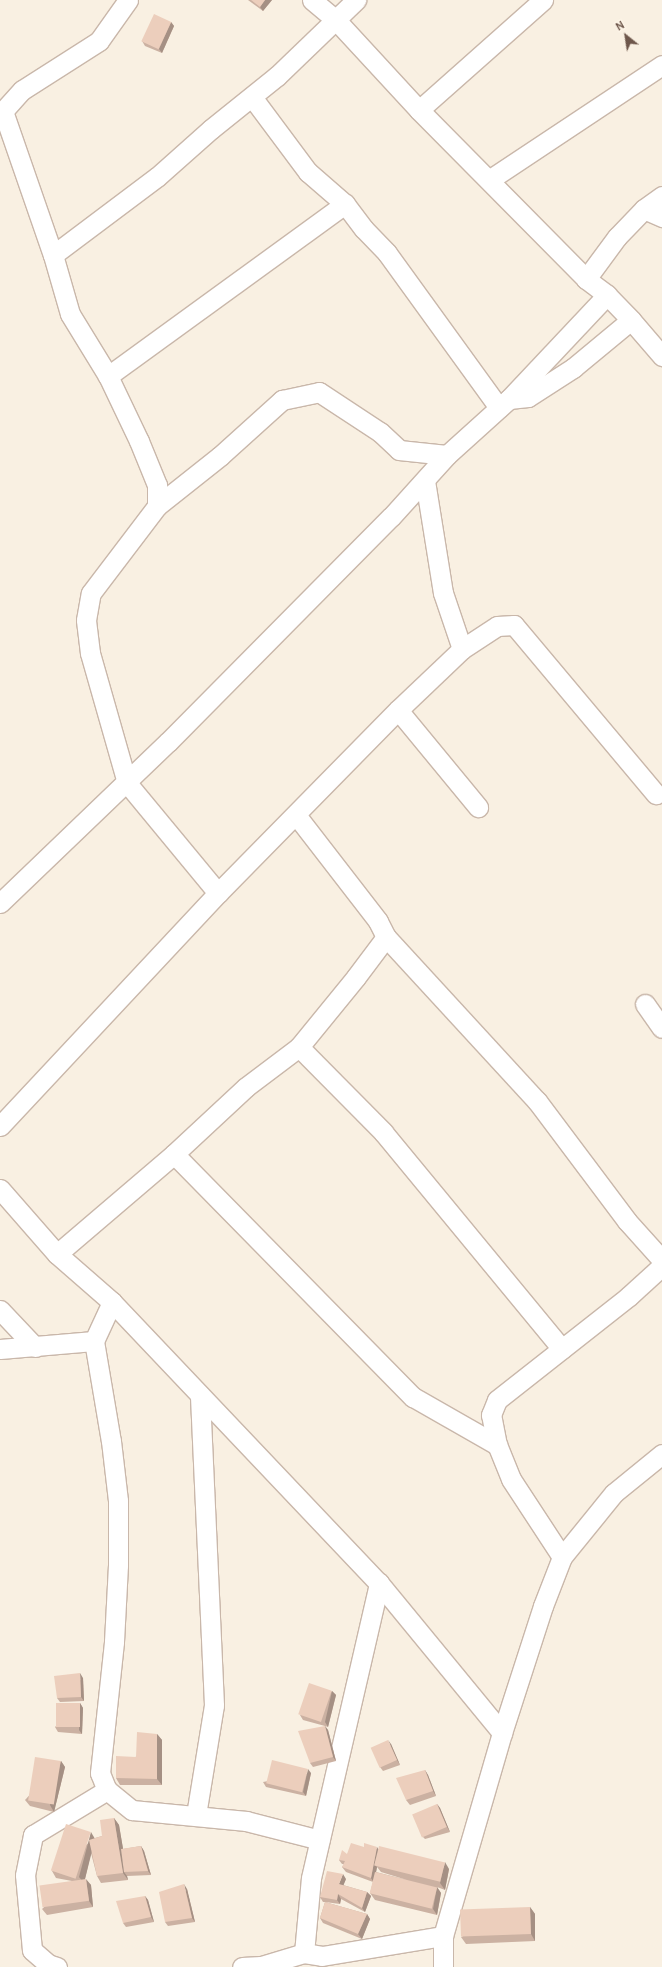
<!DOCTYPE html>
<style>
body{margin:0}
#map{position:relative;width:662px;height:1967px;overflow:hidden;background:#f9f0e2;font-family:Cabin,sans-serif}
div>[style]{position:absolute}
.roads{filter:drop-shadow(1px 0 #c9b7aa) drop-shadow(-1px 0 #c9b7aa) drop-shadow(0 1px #c9b7aa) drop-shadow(0 -1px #c9b7aa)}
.minor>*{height:19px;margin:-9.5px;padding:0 9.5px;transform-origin:9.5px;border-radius:9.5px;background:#fff}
.wall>*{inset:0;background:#cbb1a2}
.shaded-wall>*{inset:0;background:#a59084}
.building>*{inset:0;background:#eccebc;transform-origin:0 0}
span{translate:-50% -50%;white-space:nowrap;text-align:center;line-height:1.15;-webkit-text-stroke:4px #fdf4e7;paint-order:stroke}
.north{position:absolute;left:606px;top:16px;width:40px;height:40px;-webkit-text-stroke:3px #fdf4e7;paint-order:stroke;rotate:330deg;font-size:11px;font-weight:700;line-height:16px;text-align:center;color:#6e574b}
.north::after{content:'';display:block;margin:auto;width:14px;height:18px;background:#6e574b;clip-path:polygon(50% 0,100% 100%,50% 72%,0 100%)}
</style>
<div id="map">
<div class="roads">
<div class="minor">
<i style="left:128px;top:0;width:50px;rotate:125.3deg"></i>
<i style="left:99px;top:41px;width:91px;rotate:147.5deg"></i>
<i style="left:22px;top:90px;width:28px;rotate:132deg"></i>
<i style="left:3px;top:111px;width:152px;rotate:70.9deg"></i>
<i style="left:53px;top:255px;width:61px;rotate:73.9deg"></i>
<i style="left:70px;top:314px;width:73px;rotate:58.5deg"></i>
<i style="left:108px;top:376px;width:72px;rotate:64.5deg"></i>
<i style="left:139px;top:441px;width:48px;rotate:67.8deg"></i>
<i style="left:157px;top:485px;width:21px;rotate:90deg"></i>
<i style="left:312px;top:0;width:30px;rotate:40deg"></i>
<i style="left:335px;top:19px;width:124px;rotate:47.3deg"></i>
<i style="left:419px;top:110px;width:238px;rotate:45.3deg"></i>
<i style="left:586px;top:279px;width:26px;rotate:37deg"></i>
<i style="left:607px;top:295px;width:35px;rotate:46deg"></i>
<i style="left:631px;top:320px;width:48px;rotate:49.3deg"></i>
<i style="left:252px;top:97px;width:94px;rotate:53.3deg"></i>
<i style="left:308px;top:172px;width:49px;rotate:40.9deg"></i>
<i style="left:345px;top:204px;width:31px;rotate:53deg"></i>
<i style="left:364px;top:229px;width:33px;rotate:46deg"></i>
<i style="left:387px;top:253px;width:191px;rotate:54.1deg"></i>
<i style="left:419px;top:110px;width:166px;rotate:-41.6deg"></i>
<i style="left:489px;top:180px;width:208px;rotate:-33.6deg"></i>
<i style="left:644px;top:209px;width:20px;rotate:24deg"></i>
<i style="left:53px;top:255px;width:130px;rotate:-36.9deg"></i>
<i style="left:157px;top:177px;width:72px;rotate:-41.6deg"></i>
<i style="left:211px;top:129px;width:85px;rotate:-38.8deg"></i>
<i style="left:277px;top:76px;width:110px;rotate:-43.9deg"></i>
<i style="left:586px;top:279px;width:52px;rotate:-53.6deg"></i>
<i style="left:617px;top:237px;width:39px;rotate:-46deg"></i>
<i style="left:644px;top:209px;width:22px;rotate:-36deg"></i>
<i style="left:108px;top:376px;width:293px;rotate:-36deg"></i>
<i style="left:509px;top:399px;width:19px;rotate:-6deg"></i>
<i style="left:528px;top:397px;width:54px;rotate:-32.8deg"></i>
<i style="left:573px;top:368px;width:75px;rotate:-39.6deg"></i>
<i style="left:462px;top:649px;width:42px;rotate:-33.3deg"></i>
<i style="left:497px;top:626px;width:17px;rotate:-3deg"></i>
<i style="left:514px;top:625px;width:221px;rotate:50deg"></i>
<i style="left:398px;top:710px;width:126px;rotate:50.5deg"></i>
<i style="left:218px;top:893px;width:143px;rotate:-129.6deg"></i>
<i style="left:127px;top:783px;width:135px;rotate:-105.9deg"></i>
<i style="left:90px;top:653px;width:33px;rotate:-97deg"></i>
<i style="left:86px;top:620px;width:27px;rotate:-80deg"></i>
<i style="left:91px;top:593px;width:109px;rotate:-52.8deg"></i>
<i style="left:157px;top:506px;width:80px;rotate:-38.4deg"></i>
<i style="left:220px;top:456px;width:84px;rotate:-42.1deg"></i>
<i style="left:282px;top:400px;width:38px;rotate:-12deg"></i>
<i style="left:319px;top:392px;width:73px;rotate:33.3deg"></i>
<i style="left:380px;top:432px;width:26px;rotate:43deg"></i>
<i style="left:399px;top:450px;width:48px;rotate:5.9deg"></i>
<i style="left:0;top:903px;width:233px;rotate:-43.8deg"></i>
<i style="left:168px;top:742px;width:317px;rotate:-45.3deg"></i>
<i style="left:391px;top:517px;width:84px;rotate:-47.9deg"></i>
<i style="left:447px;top:455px;width:84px;rotate:-42.1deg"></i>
<i style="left:509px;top:399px;width:143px;rotate:-46.7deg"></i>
<i style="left:386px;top:937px;width:223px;rotate:47.4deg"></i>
<i style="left:537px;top:1101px;width:150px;rotate:53.1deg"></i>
<i style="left:627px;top:1221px;width:52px;rotate:48.1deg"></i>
<i style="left:645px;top:1004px;width:29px;rotate:55deg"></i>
<i style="left:299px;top:1047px;width:120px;rotate:45.3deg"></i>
<i style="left:383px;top:1132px;width:281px;rotate:50.5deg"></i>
<i style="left:0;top:1126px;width:319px;rotate:-46.9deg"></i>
<i style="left:218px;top:893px;width:257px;rotate:-45.5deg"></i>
<i style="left:398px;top:710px;width:88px;rotate:-43.6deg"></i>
<i style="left:462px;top:649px;width:59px;rotate:-108.7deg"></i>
<i style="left:443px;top:593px;width:114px;rotate:-99.1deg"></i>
<i style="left:174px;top:1154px;width:341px;rotate:45.5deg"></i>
<i style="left:413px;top:1397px;width:97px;rotate:29.7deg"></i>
<i style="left:0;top:1189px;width:86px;rotate:48.8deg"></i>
<i style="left:57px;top:1254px;width:73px;rotate:41.1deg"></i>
<i style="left:112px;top:1302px;width:388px;rotate:46.5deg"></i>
<i style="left:379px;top:1583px;width:194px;rotate:50.6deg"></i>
<i style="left:57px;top:1254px;width:154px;rotate:-40.5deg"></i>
<i style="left:174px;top:1154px;width:98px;rotate:-42.9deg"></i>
<i style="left:246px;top:1087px;width:66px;rotate:-37deg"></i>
<i style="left:299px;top:1047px;width:90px;rotate:-50.8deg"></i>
<i style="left:356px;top:977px;width:50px;rotate:-53.1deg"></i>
<i style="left:386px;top:937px;width:18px;rotate:-117deg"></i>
<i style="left:378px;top:921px;width:134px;rotate:-127.7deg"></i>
<i style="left:0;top:1310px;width:51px;rotate:46.6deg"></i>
<i style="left:94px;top:1341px;width:101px;rotate:80.4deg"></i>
<i style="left:111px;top:1441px;width:60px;rotate:83.3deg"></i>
<i style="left:118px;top:1501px;width:64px;rotate:90deg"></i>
<i style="left:118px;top:1565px;width:77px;rotate:93deg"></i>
<i style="left:114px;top:1642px;width:132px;rotate:96.1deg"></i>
<i style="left:100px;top:1773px;width:18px;rotate:68deg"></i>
<i style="left:107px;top:1790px;width:32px;rotate:39deg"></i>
<i style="left:132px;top:1810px;width:115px;rotate:5.5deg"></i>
<i style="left:246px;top:1821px;width:76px;rotate:14.4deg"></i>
<i style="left:0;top:1349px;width:94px;rotate:-4.9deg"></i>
<i style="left:94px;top:1341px;width:43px;rotate:-65.2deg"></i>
<i style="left:562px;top:1557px;width:93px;rotate:-123.2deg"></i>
<i style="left:511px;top:1479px;width:37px;rotate:-112deg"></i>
<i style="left:497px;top:1445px;width:31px;rotate:-101deg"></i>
<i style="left:491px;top:1415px;width:16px;rotate:-68deg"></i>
<i style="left:497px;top:1400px;width:168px;rotate:-38.2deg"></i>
<i style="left:629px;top:1296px;width:45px;rotate:-42.3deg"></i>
<i style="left:196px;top:1815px;width:111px;rotate:-80.7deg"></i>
<i style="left:214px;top:1705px;width:310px;rotate:-92.6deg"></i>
<i style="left:304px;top:1953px;width:75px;rotate:-84.7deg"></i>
<i style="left:311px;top:1878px;width:303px;rotate:-77deg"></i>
<i style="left:57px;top:1967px;width:9px;rotate:-162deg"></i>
<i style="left:48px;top:1964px;width:21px;rotate:-139deg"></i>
<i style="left:32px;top:1950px;width:75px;rotate:-95.3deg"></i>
<i style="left:25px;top:1875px;width:41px;rotate:-78.7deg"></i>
<i style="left:33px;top:1835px;width:87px;rotate:-31.3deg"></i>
<i style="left:242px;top:1967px;width:19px;rotate:-3deg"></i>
<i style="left:261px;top:1966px;width:45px;rotate:-16.8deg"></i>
<i style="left:304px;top:1953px;width:18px;rotate:9deg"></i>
<i style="left:322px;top:1956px;width:123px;rotate:-9.4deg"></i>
<i style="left:443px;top:1967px;width:31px;rotate:-90deg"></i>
<i style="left:443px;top:1936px;width:211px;rotate:-73.8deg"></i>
<i style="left:502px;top:1733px;width:133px;rotate:-72.1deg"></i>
<i style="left:543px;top:1606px;width:53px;rotate:-68.8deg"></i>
<i style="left:562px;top:1557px;width:82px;rotate:-50.9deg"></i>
<i style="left:614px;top:1493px;width:62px;rotate:-39.1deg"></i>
</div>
</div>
<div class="wall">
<i style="clip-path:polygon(248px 0,272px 0,263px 11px)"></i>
<i style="clip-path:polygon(171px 22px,174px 26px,162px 53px,145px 46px,142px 41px)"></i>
<i style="clip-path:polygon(83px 1678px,84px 1701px,60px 1702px,57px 1698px)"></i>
<i style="clip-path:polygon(332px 1691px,336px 1695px,328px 1727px,325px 1726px,328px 1730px,336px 1761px,313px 1767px,310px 1763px,325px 1726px,303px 1720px,300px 1715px)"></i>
<i style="clip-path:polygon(80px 1703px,83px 1708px,82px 1734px,58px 1732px,55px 1727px)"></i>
<i style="clip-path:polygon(157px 1734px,162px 1740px,162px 1785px,120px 1785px,116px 1778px)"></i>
<i style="clip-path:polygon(391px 1744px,400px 1765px,383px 1771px,380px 1767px)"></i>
<i style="clip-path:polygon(61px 1761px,65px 1767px,54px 1812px,30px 1806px,25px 1800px)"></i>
<i style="clip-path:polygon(425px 1770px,428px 1775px,436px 1796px,410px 1805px,406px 1800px)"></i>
<i style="clip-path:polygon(311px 1773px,306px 1796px,266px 1787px,263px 1782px)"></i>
<i style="clip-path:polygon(437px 1804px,440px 1808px,450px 1832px,425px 1839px,421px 1835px)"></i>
<i style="clip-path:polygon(114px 1818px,119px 1825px,123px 1849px,141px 1846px,144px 1851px,151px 1875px,127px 1876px,128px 1880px,101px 1883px,97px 1876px,91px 1853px,85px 1879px,91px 1885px,93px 1907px,47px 1915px,42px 1909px,72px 1881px,56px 1878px,52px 1871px,95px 1838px,102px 1836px)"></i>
<i style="clip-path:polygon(evenodd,364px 1847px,378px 1849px,449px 1869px,445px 1890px,437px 1887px,441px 1893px,437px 1915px,375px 1900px,370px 1893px,373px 1882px,346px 1872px,342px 1867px,344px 1864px,342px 1864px,339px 1860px,347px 1854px,364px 1847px,377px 1867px,381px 1872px,407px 1880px,376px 1872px,377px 1867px)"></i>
<i style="clip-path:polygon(346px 1879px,343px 1885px,367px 1892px,371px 1896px,365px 1912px,341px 1899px,340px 1904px,325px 1902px,367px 1914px,370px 1919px,362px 1939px,323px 1923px,320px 1918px,325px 1902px,323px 1902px,320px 1897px)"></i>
<i style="clip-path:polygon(187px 1889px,195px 1922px,168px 1926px,165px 1922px)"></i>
<i style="clip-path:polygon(145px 1896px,148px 1900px,154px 1922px,126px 1927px,123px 1923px)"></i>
<i style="clip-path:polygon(530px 1907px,535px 1914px,535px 1941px,466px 1944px,461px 1937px)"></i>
</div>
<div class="shaded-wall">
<i style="clip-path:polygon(265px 0,272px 0,263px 11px,260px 7px)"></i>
<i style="clip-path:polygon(171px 22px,174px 26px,162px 53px,159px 49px)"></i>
<i style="clip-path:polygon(80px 1673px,83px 1678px,84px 1701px,81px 1697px)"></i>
<i style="clip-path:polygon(332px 1691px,336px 1695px,328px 1727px,325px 1722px)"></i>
<i style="clip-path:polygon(80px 1703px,83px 1708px,82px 1734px,79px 1730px)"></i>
<i style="clip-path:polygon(325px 1726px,328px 1730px,336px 1761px,333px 1757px)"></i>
<i style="clip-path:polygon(157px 1734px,162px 1740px,162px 1785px,157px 1779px)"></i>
<i style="clip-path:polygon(388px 1740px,391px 1744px,400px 1765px,397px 1760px)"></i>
<i style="clip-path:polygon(61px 1761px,65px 1767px,54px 1812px,50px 1805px)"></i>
<i style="clip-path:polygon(308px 1769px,311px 1773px,306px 1796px,303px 1792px)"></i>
<i style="clip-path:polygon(425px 1770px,428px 1775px,436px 1796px,433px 1791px)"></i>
<i style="clip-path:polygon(437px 1804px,440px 1808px,450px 1832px,447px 1827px)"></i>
<i style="clip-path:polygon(114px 1818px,119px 1825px,127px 1872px,124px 1872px,127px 1876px,128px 1880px,123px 1873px)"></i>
<i style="clip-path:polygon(91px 1832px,95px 1839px,84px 1883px,79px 1877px)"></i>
<i style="clip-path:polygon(141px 1846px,144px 1851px,151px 1875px,148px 1871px)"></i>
<i style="clip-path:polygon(377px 1847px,380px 1852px,376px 1866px,377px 1867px,374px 1883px,371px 1878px)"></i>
<i style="clip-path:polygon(445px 1862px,449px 1869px,445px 1890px,440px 1883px)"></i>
<i style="clip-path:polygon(343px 1874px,346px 1879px,342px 1889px,339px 1884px)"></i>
<i style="clip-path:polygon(86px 1879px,91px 1885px,93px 1907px,89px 1901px)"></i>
<i style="clip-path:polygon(184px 1884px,187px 1889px,195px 1922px,192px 1918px)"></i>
<i style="clip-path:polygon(437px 1887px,441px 1893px,437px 1915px,433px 1909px)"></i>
<i style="clip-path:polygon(367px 1892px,371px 1896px,365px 1912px,362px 1908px)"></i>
<i style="clip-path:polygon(338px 1894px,341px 1899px,340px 1904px,337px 1900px)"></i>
<i style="clip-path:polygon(145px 1896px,148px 1900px,154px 1922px,151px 1917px)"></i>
<i style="clip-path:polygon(530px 1907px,535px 1914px,535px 1941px,531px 1934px)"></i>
<i style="clip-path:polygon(367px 1914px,370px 1919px,362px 1939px,358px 1934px)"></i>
</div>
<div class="building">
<i style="clip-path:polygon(251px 0,265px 0,260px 7px)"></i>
<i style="left:154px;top:14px;width:19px;height:30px;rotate:25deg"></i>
<i style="clip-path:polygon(80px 1673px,81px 1697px,57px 1698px,54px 1676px)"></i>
<i style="left:309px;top:1683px;width:24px;height:33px;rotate:19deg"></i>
<i style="left:56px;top:1703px;width:24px;height:24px"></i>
<i style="clip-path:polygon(325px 1726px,333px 1757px,310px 1763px,298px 1731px)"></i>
<i style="clip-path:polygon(137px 1732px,157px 1734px,157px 1779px,116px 1778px,116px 1756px,136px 1757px)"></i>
<i style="left:388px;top:1740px;width:22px;height:19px;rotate:66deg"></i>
<i style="left:35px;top:1757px;width:26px;height:44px;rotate:9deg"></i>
<i style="left:272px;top:1760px;width:37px;height:24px;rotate:14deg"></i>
<i style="clip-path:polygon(425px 1770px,433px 1791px,406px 1800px,396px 1778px)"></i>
<i style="left:437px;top:1804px;width:25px;height:27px;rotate:67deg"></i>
<i style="clip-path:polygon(114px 1818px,123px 1873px,97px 1876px,89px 1840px,102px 1836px,100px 1820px)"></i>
<i style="left:66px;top:1824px;width:26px;height:49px;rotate:18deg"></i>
<i style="clip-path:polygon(351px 1843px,364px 1847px,364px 1843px,377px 1847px,371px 1878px,342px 1867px,345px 1861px,339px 1860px,342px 1850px,347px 1854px)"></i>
<i style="clip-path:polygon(141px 1846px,148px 1871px,124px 1872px,121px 1849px)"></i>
<i style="left:379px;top:1846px;width:68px;height:20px;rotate:14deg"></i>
<i style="clip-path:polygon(327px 1871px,343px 1874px,339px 1884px,367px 1892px,362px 1908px,338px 1894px,337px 1900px,320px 1897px)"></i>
<i style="left:375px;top:1872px;width:64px;height:22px;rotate:14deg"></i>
<i style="left:86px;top:1879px;width:22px;height:47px;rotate:82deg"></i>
<i style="clip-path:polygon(184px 1884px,192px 1918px,165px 1922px,159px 1892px)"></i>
<i style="clip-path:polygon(145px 1896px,151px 1917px,123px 1923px,116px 1901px)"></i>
<i style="clip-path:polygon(325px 1902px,367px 1914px,358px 1934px,320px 1918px)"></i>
<i style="left:530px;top:1907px;width:27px;height:70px;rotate:88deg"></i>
</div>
<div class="north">N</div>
</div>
